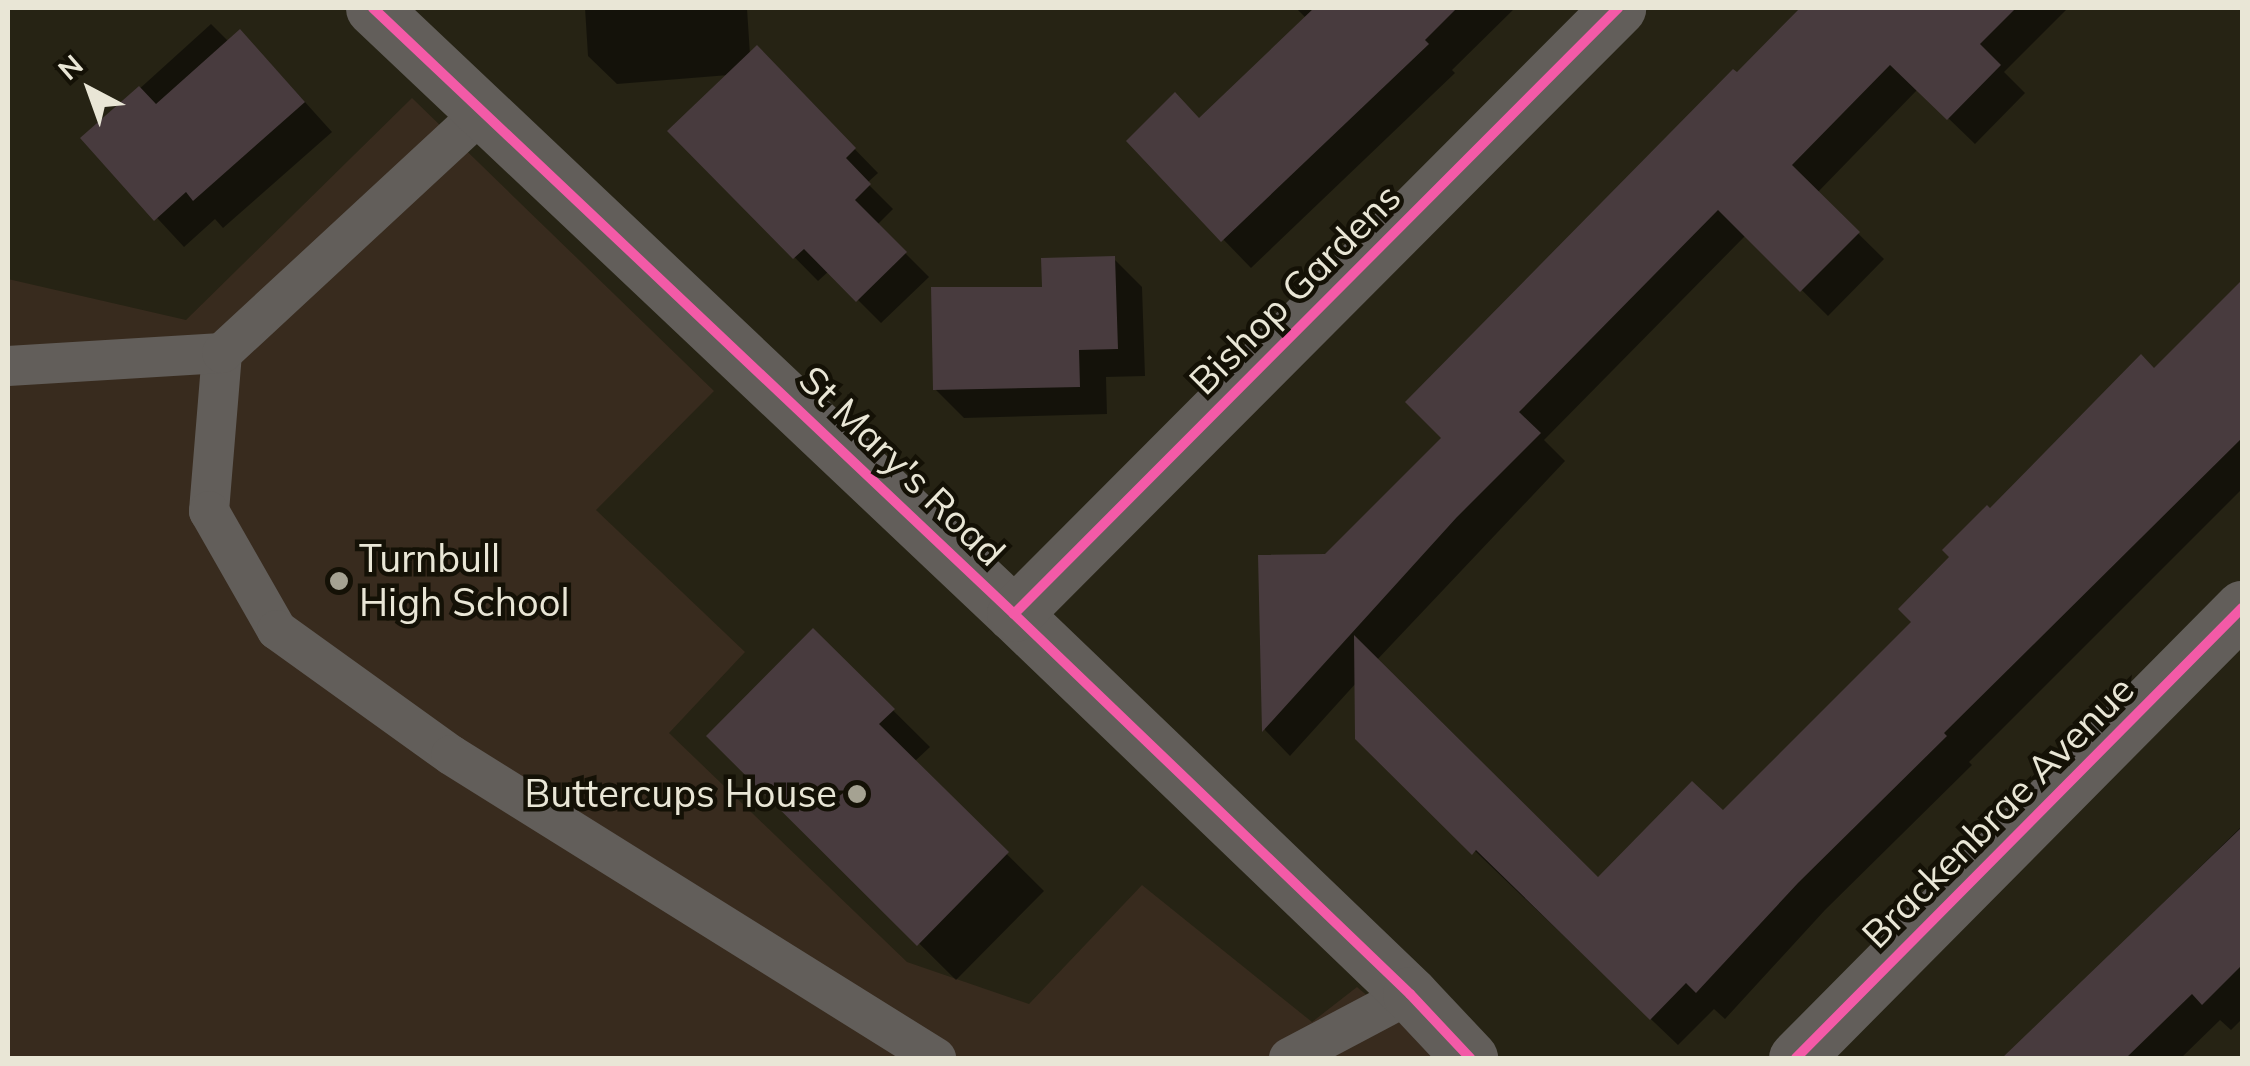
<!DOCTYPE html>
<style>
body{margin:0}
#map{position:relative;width:2250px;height:1066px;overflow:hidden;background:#262314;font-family:Mulish,sans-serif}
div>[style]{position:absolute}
.education>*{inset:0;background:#382b1e}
.shadow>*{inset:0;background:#0007}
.building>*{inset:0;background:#483b3e}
.lane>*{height:40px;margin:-20px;padding:0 20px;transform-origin:20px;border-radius:20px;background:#625e5a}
.street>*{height:55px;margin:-27.5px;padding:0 27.5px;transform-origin:27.5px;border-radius:27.5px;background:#625e5a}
.cycleway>*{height:10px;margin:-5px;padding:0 5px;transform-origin:5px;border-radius:5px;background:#f35aa7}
.dots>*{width:28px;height:28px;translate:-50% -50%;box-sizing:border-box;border:5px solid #141106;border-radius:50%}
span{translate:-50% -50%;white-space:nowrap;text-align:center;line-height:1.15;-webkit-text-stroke:9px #141106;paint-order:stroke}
.street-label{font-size:38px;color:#e9e6d6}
.poi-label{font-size:38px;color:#e9e6d6}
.left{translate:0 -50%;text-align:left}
.right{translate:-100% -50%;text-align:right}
.frame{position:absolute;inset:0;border:10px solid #e9e6d6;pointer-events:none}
.north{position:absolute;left:40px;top:40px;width:100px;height:100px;-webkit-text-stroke:8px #141106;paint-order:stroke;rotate:319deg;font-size:28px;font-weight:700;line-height:40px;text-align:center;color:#e9e6d6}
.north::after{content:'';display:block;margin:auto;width:35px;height:45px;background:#e9e6d6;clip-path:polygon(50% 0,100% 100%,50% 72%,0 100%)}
</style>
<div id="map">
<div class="education">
<i style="clip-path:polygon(412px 98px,714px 391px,596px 510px,745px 652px,669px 733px,907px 962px,1029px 1004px,1142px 885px,1312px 1022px,1357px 987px,1441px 1058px,8px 1058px,8px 279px,186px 320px)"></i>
</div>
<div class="shadow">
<i style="clip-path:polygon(585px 8px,747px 8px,750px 55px,757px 49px,878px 173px,867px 183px,893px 209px,877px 225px,929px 277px,881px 323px,829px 271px,818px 281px,670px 131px,729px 75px,617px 84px,588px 56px)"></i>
<i style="clip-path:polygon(1296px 8px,1515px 8px,1452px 70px,1455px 73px,1251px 268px,1129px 142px,1200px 120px,1306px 18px)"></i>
<i style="clip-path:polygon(1803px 8px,2068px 8px,2004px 72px,2025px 93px,1975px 144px,1918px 89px,1817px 193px,1884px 259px,1828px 316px,1746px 235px,1544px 440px,1565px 461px,1376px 661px,1598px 880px,1723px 813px,1914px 622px,1952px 557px,1990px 511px,2154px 372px,2242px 285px,2242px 489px,1969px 762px,1972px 765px,1825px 910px,1725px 1019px,1714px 1009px,1678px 1045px,1357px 738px,1357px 682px,1290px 756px,1265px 730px,1260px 557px,1326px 556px,1444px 438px,1737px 76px)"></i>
<i style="clip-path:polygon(211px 24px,229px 42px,268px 61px,332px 132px,223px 228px,215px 219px,184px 247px,84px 139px)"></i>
<i style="clip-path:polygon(1114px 259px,1142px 287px,1145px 376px,1106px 377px,1107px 414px,964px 418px,935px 389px,1045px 289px)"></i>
<i style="clip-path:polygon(813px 631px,930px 747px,914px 762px,1044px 891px,956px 980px,710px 736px)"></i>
<i style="clip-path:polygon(2242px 826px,2242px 1019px,2231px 1030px,2220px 1020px,2181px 1058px,2005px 1058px)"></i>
</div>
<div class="building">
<i style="clip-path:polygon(1314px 8px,1457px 8px,1425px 40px,1429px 44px,1221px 242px,1126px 141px,1175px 92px,1199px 118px)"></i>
<i style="clip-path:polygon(1800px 8px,2016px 8px,1980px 44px,2001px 65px,1947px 120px,1890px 65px,1792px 165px,1860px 232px,1800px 292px,1718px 210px,1519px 412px,1541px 433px,1457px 517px,1262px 732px,1258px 555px,1325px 554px,1441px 438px,1405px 402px,1733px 69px,1737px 72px)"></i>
<i style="clip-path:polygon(240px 29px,305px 102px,193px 201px,186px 192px,154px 221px,80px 138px,139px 86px,156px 104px)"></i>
<i style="clip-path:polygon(757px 45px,856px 148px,846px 158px,871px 184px,855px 200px,907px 252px,856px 302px,804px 249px,793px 259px,667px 131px)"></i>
<i style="clip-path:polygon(1115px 256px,1118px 349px,1079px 350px,1080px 387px,933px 390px,931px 287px,1042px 287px,1041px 258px)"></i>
<i style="clip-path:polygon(2242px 280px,2242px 438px,1944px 733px,1947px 736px,1798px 883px,1696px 993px,1686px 983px,1650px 1020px,1476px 850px,1472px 855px,1355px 739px,1354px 635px,1598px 877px,1692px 781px,1723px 810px,1911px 622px,1898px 609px,1949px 557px,1942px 550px,1987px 505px,1990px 508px,2141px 354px,2154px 368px)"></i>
<i style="clip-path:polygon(813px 628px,895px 709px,879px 724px,1009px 852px,917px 946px,706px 736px)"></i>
<i style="clip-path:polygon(2242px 827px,2242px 965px,2202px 1005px,2192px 994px,2126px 1058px,2002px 1058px)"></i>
</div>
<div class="lane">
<i style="left:222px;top:353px;width:159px;rotate:94.7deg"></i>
<i style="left:209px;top:511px;width:137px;rotate:60.3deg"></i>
<i style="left:277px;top:630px;width:214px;rotate:35.7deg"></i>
<i style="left:451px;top:755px;width:572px;rotate:31.99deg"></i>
<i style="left:8px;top:366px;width:214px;rotate:-3.5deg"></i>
<i style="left:222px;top:353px;width:357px;rotate:-42.8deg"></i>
<i style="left:1289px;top:1058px;width:137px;rotate:-27.9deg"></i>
</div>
<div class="street">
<i style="left:373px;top:8px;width:882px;rotate:43.39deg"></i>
<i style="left:1014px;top:614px;width:549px;rotate:43.82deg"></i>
<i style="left:1410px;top:994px;width:88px;rotate:46.8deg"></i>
<i style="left:1014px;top:614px;width:856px;rotate:-45.09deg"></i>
<i style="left:1796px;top:1058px;width:634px;rotate:-45.26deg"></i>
</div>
<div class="cycleway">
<i style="left:373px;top:8px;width:882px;rotate:43.39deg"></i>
<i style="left:1014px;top:614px;width:549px;rotate:43.82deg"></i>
<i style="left:1410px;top:994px;width:88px;rotate:46.8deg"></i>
<i style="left:1014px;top:614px;width:856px;rotate:-45.09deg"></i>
<i style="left:1796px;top:1058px;width:634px;rotate:-45.26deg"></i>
</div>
<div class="dots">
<i style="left:339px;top:581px;background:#a5a292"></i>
<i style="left:857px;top:794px;background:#a5a292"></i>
</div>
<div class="street-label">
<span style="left:1295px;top:289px;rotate:-45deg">Bishop Gardens</span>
<span style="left:902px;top:466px;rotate:44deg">St Mary's Road</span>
<span style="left:1998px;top:812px;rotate:-45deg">Brackenbrae Avenue</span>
</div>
<div class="poi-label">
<span class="left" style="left:359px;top:581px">Turnbull<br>High School</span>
<span class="right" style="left:837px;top:794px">Buttercups House</span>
</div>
<div class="frame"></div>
<div class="north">N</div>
</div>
